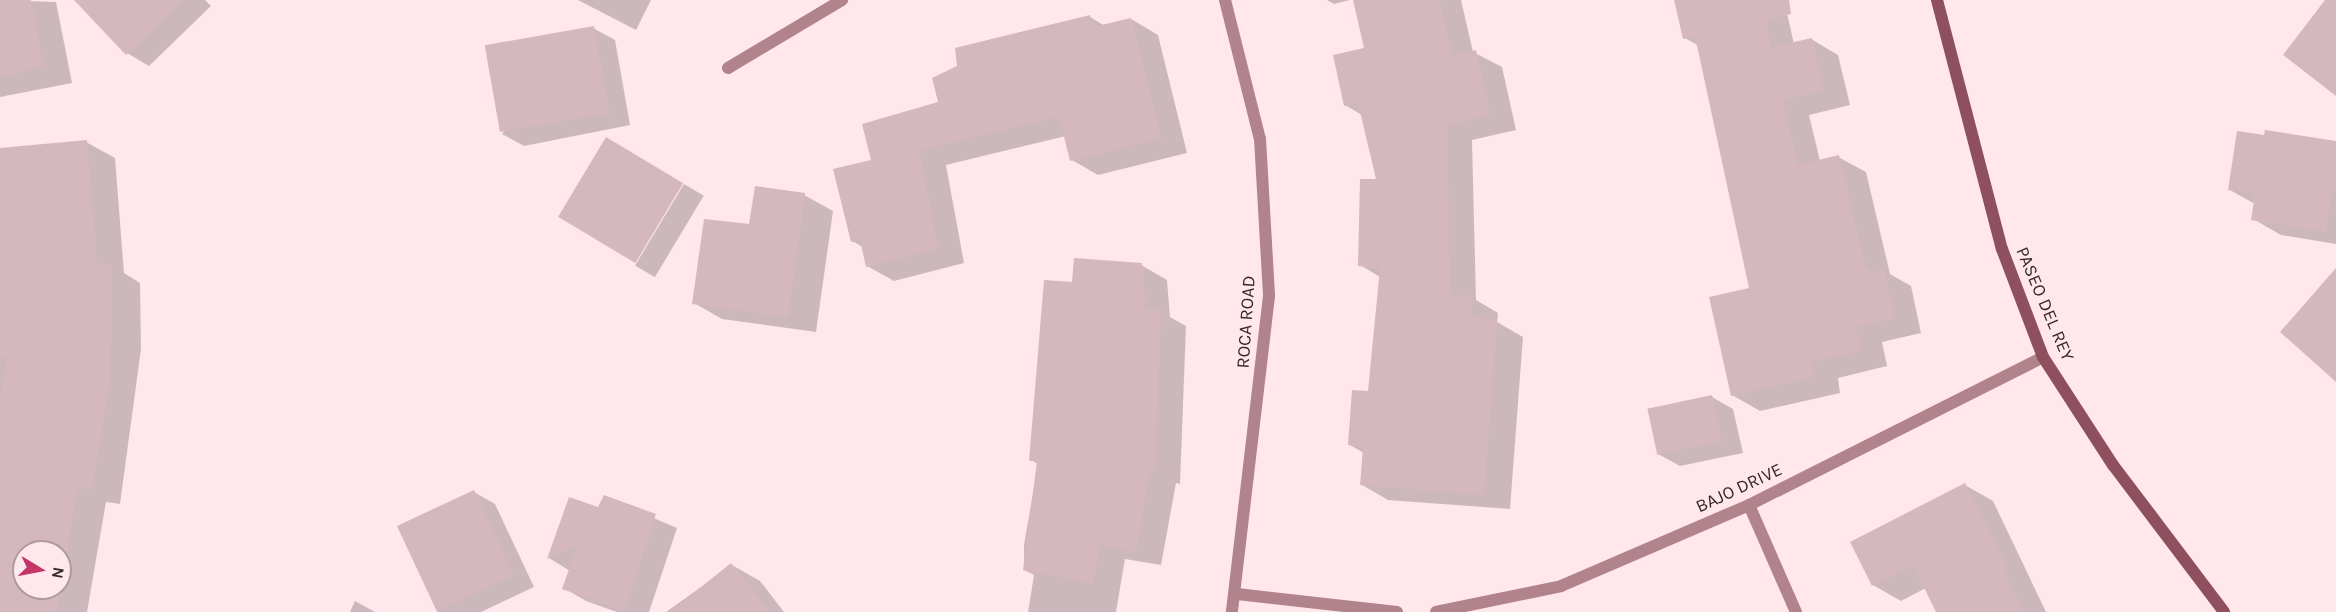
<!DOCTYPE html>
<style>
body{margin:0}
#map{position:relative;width:2336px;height:612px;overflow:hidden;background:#ffe7eb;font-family:Karla,sans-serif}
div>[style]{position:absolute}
.shadow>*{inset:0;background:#0003;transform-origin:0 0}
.building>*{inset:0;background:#d5b8be;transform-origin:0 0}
.minor>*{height:12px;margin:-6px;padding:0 6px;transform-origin:6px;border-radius:6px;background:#b0838d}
.secondary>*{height:12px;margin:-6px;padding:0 6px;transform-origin:6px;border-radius:6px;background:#8e4f5f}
span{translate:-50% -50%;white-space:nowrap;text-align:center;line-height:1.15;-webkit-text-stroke:4.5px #ffe7eb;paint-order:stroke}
.street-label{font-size:18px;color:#33282b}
.north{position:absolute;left:12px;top:540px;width:60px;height:60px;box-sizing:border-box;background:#ffe7eb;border:2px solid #ad9b9e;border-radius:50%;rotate:100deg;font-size:16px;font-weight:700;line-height:24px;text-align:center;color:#33282b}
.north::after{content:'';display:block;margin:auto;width:21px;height:27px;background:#c33667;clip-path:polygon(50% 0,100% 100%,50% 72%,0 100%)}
</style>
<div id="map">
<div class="shadow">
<i style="clip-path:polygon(0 0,56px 2px,72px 83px,0 97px)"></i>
<i style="clip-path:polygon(77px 0,205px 0,211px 6px,149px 66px,127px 53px)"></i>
<i style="clip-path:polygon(578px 0,651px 0,636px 30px)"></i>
<i style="clip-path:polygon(1327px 0,1350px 0,1334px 4px)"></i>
<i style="clip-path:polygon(1354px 0,1461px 0,1473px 52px,1502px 67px,1516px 130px,1472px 140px,1476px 300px,1498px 313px,1497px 322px,1523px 337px,1510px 509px,1388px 500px,1362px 485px,1364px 453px,1350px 445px,1369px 393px,1380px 277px,1360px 265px,1378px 180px,1362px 115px,1345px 105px,1366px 49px)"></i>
<i style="clip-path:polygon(1676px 0,1784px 0,1794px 44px,1811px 39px,1838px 55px,1850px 105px,1809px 115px,1820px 161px,1838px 157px,1866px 172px,1890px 274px,1911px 286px,1921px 333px,1882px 342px,1887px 366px,1838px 378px,1840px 393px,1760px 411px,1732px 395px,1751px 289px,1699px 46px,1685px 38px)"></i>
<i style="clip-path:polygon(1090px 17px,1105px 26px,1131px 19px,1158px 35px,1187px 153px,1098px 175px,1072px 160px,1066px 136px,946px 165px,964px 263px,894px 281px,867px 266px,863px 247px,852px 241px,872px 161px,939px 103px)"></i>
<i style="clip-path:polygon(593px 28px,615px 40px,630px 125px,524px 146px,502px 134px)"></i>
<i style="clip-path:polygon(evenodd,86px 142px,115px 158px,124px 273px,140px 283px,141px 349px,120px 504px,106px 502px,87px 612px,0 612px,0 149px,86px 142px,24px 552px,60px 552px,60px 588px,24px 588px,24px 552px)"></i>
<i style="clip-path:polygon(2336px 144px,2336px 244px,2281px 235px,2253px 219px,2255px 204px,2230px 190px)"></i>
<i style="left:684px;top:184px;width:23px;height:95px;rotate:31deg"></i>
<i style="clip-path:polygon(804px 195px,833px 211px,816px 332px,722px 319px,694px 303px,750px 226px)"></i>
<i style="clip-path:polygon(1141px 265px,1167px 280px,1170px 317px,1186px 326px,1180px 484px,1176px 483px,1161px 565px,1125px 559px,1116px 612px,1028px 612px,1034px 575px,1024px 570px,1024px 545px,1038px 464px,1031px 460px,1073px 284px)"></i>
<i style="clip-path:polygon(1712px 397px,1733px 409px,1743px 453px,1680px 466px,1658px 454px)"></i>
<i style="clip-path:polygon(1965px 485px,1993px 501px,2046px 612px,1938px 612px,1926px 588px,1901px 601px,1873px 585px)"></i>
<i style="clip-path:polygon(474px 492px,495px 504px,534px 587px,481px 612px,437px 612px)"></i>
<i style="clip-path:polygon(604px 497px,677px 528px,649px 612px,617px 612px,586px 601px,564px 588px,570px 571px,549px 558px,570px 499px,599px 509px)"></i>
<i style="clip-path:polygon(732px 565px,760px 581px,784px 612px,666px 612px)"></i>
<i style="clip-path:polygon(355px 601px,375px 612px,350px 612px)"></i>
</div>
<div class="building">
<i style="clip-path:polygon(0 0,31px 0,44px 67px,0 76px)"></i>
<i style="clip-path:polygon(74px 0,183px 0,126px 55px)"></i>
<i style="clip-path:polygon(1353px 0,1439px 0,1452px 55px,1476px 50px,1490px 115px,1447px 125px,1450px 294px,1472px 296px,1470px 317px,1497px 320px,1484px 495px,1360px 485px,1363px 447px,1348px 445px,1352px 390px,1368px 391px,1380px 268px,1358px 266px,1360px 179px,1376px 179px,1358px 103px,1344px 106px,1333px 55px,1364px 48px)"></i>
<i style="clip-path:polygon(1674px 0,1789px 0,1791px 14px,1765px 20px,1771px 47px,1812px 38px,1824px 90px,1783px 100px,1798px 165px,1839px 155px,1865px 265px,1871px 272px,1884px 269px,1895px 318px,1856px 327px,1861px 351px,1811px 362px,1814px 377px,1731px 396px,1709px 297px,1749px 288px,1695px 36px,1683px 39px)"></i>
<i style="clip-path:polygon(2325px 0,2336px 0,2336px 96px,2283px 55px)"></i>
<i style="clip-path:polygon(1090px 15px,1093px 27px,1131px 18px,1161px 138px,1070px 161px,1059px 116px,919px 150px,938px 248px,866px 267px,860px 240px,851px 242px,833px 169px,871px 160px,862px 124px,938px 102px,932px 78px,957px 66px,955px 48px)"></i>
<i style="left:594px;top:26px;width:88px;height:111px;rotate:80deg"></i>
<i style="clip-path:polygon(2265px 130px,2336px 141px,2336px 194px,2331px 193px,2326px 232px,2251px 220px,2255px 194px,2228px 190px,2237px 131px,2264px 135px)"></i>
<i style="left:606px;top:137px;width:90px;height:93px;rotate:31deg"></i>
<i style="clip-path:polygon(87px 140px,97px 264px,112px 265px,110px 383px,92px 489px,78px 487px,60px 587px,60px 552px,24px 552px,24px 588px,60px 588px,56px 612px,0 612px,0 397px,7px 358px,0 357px,0 148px)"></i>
<i style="clip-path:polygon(755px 186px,805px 193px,788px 317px,692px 304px,704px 219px,749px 224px)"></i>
<i style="clip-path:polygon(1074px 258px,1142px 263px,1146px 309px,1161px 310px,1155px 470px,1150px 470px,1136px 552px,1100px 545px,1093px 583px,1023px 570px,1037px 461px,1029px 461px,1044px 280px,1072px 282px)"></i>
<i style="clip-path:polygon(2336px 268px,2336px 382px,2280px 332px)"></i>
<i style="left:1712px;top:395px;width:47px;height:66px;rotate:78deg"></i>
<i style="clip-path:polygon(1965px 483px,2008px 568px,2003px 571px,2024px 612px,1936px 612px,1913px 565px,1872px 586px,1850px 542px)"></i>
<i style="left:474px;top:490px;width:94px;height:85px;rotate:65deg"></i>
<i style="clip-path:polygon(604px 495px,656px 514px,624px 611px,562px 589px,578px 544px,547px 559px,569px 497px,598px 507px)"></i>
<i style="clip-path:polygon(731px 563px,770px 612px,670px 612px)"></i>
</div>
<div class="minor">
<i style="left:1225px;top:0;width:143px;rotate:75.9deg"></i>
<i style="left:1260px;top:139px;width:157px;rotate:86.7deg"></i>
<i style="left:1269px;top:296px;width:318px;rotate:96.7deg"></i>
<i style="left:728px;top:68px;width:133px;rotate:-30.8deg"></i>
<i style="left:1749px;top:505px;width:117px;rotate:66.3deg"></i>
<i style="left:1237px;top:594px;width:161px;rotate:6.4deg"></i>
<i style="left:1436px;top:612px;width:128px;rotate:-11.7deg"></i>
<i style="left:1561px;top:586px;width:205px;rotate:-23.3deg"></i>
<i style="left:1749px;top:505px;width:329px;rotate:-26.7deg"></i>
</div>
<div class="secondary">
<i style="left:1937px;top:0;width:257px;rotate:75.4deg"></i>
<i style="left:2002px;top:249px;width:116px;rotate:69.2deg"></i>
<i style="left:2043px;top:357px;width:129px;rotate:57.1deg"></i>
<i style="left:2113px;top:465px;width:184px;rotate:52.9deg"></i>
</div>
<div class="street-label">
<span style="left:2045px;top:304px;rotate:67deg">PASEO DEL REY</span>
<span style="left:1246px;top:322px;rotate:-86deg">ROCA ROAD</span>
<span style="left:1739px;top:488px;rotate:-25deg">BAJO DRIVE</span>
</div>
<div class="north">N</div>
</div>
